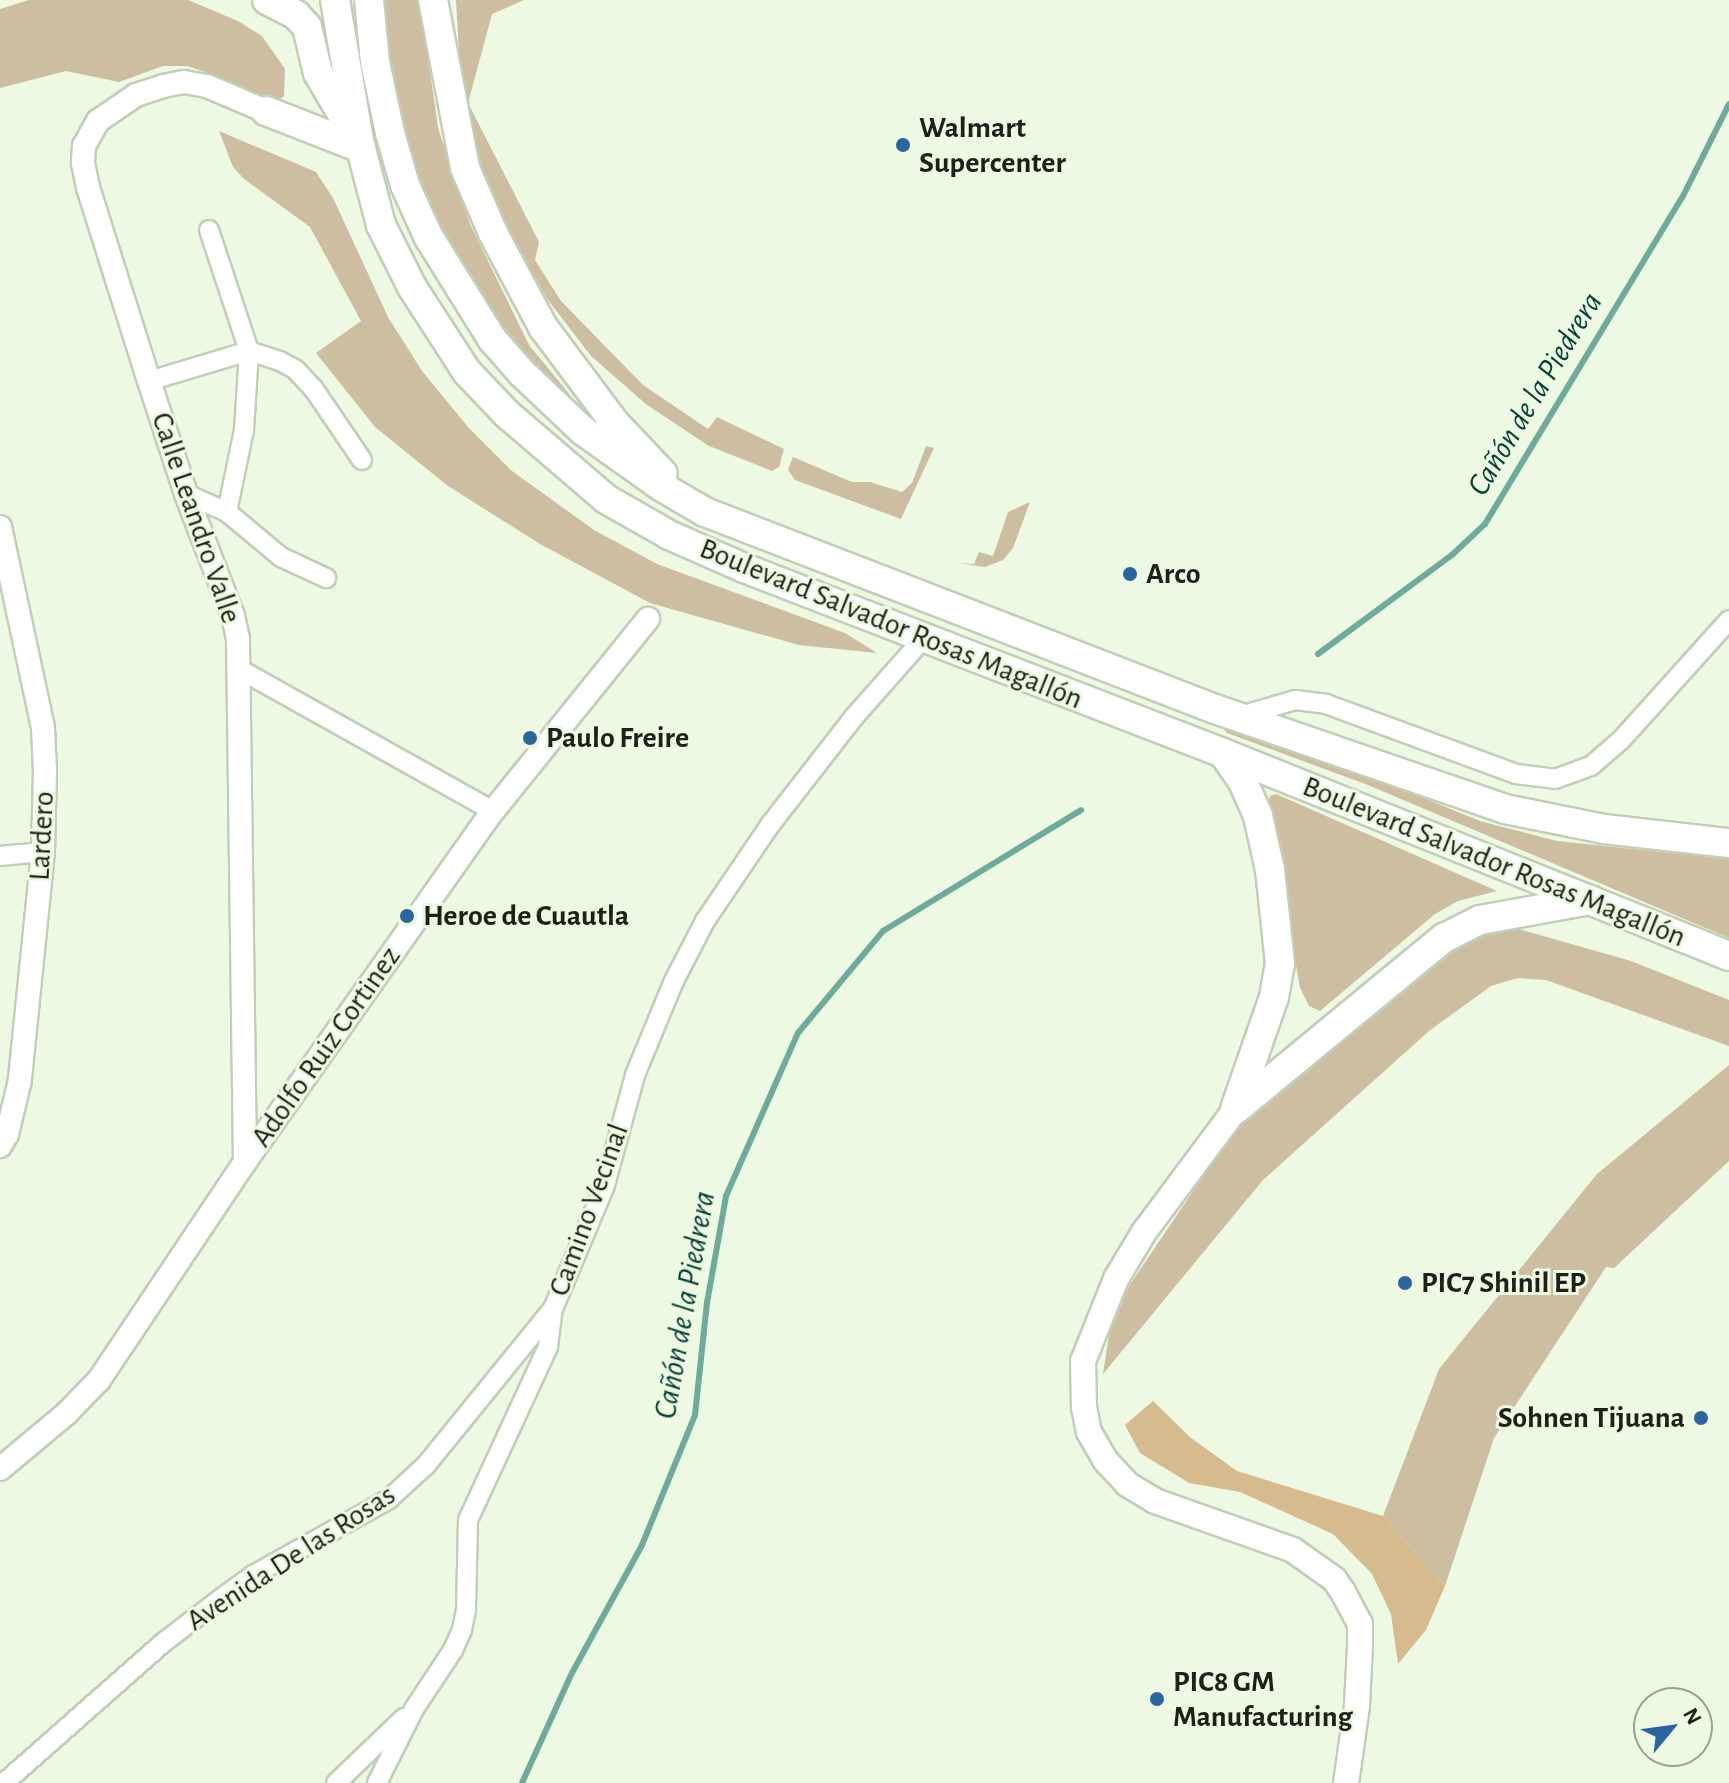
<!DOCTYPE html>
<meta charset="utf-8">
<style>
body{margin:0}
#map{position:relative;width:1729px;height:1783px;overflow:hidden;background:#edf9e2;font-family:"Alegreya Sans",sans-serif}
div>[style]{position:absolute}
.green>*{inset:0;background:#cebea1}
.forest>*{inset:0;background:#d5bb8e}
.stream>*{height:6px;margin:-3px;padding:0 3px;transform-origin:3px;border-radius:3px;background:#6eab9d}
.roads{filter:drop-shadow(2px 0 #c2ceb8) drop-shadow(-2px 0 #c2ceb8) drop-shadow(0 2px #c2ceb8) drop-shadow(0 -2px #c2ceb8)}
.minor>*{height:18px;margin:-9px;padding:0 9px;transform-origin:9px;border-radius:9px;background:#fff}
.tertiary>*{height:22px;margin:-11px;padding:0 11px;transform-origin:11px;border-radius:11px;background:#fff}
.secondary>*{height:24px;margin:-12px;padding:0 12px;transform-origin:12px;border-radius:12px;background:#fff}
.trunk>*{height:28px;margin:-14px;padding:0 14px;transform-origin:14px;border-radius:14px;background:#fff}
.dots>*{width:22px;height:22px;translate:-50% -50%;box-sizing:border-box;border:4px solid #edf9e2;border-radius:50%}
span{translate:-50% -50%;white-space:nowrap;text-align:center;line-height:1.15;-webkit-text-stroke:6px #edf9e2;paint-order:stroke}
.poi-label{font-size:30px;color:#1d2119;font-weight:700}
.left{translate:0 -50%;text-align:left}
.right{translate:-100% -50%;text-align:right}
.street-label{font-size:30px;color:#1d2119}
.water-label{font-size:32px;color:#094138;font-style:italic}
.north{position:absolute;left:1633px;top:1687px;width:80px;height:80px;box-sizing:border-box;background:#edf9e2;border:2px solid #9aa392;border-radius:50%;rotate:61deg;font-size:22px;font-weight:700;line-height:32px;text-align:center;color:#1d2119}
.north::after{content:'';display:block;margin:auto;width:28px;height:36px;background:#2a659d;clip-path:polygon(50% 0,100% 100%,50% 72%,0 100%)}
</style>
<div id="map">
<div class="green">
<i style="clip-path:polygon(29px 0,188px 0,238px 21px,262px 36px,285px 69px,284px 96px,274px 103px,251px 96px,232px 82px,188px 66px,163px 66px,119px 82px,66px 71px,0 88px,0 9px)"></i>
<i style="clip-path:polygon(382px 0,420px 0,438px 128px,470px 224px,529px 345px,592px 422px,508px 342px,436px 222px,398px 117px,389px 73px)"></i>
<i style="clip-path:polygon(456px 0,524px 0,492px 14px,468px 103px,539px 242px,535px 260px,561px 301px,643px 385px,708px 429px,717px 417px,784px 449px,779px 467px,772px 471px,709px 446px,647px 405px,591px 356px,548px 300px,495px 207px,462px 102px)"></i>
<i style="clip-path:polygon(219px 131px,316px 172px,333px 198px,388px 317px,422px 371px,468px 427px,512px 471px,594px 530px,657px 564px,845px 633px,877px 653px,799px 645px,650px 603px,540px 544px,448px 486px,375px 427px,316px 353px,361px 321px,310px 227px,244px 179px,233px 167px)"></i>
<i style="clip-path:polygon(926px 446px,934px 448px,901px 519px,795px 480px,788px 470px,793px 457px,852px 482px,870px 482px,902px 492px,912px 483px)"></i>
<i style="clip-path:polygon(1030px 502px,1013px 548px,1003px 560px,985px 567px,958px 563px,974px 564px,979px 552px,993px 556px,1008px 512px)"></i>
<i style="clip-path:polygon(1228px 726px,1370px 776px,1480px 821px,1557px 841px,1729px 859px,1729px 938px,1368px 785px,1227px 733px,1223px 728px)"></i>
<i style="clip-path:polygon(1276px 794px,1497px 891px,1458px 901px,1435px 914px,1320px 1011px,1309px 1006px,1300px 988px,1268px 804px,1270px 796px)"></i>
<i style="clip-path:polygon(1519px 929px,1631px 961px,1729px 1000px,1729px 1046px,1546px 980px,1518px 978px,1491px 986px,1429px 1031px,1263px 1180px,1103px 1374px,1109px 1335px,1129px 1286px,1229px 1138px,1280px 1087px,1402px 986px,1467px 939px)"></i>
<i style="clip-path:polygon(1729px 1065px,1729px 1161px,1614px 1268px,1606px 1267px,1494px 1438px,1445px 1586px,1383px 1516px,1439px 1369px,1597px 1174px)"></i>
</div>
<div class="forest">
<i style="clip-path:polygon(1153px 1401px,1191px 1438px,1237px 1471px,1383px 1516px,1445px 1586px,1426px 1630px,1398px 1664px,1391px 1614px,1372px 1574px,1333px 1534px,1240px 1492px,1189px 1483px,1140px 1453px,1125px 1425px)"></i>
</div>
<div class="stream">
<i style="left:1318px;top:654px;width:168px;rotate:-36.5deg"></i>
<i style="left:1453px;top:554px;width:44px;rotate:-43.2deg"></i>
<i style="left:1485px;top:524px;width:381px;rotate:-58.9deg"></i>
<i style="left:1682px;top:198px;width:105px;rotate:-63.4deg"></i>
<i style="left:522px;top:1783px;width:121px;rotate:-65.6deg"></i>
<i style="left:572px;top:1673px;width:146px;rotate:-61.3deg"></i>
<i style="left:642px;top:1545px;width:140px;rotate:-67.8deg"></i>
<i style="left:695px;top:1415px;width:113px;rotate:-83.9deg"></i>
<i style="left:707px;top:1303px;width:109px;rotate:-79.9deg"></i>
<i style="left:726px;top:1196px;width:178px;rotate:-66.2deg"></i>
<i style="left:798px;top:1033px;width:133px;rotate:-50.2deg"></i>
<i style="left:883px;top:931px;width:232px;rotate:-31.4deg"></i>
</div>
<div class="roads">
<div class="minor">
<i style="left:209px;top:230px;width:127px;rotate:71.7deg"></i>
<i style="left:249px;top:351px;width:79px;rotate:93.6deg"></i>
<i style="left:244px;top:430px;width:84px;rotate:101.7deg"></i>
<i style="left:149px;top:381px;width:104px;rotate:-16.7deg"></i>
<i style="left:249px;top:351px;width:33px;rotate:18deg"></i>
<i style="left:280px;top:361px;width:18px;rotate:29deg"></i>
<i style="left:296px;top:370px;width:25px;rotate:47deg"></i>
<i style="left:313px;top:388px;width:87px;rotate:55.8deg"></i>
<i style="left:186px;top:494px;width:45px;rotate:23.7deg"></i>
<i style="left:227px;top:512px;width:70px;rotate:39.8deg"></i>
<i style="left:281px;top:557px;width:50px;rotate:25deg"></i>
<i style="left:239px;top:669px;width:291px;rotate:29.2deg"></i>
<i style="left:1241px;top:716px;width:56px;rotate:-16.5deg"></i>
<i style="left:1295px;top:700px;width:31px;rotate:7deg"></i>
<i style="left:1326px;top:704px;width:202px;rotate:20.2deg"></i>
<i style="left:1516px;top:774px;width:39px;rotate:7deg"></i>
<i style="left:1555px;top:779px;width:38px;rotate:-20deg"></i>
<i style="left:1591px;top:766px;width:40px;rotate:-41deg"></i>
<i style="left:1621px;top:740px;width:161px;rotate:-48deg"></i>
<i style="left:0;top:856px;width:43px;rotate:-5.3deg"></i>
<i style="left:4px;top:1783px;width:213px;rotate:-41.4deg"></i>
<i style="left:164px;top:1642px;width:74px;rotate:-37.3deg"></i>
<i style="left:223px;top:1597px;width:39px;rotate:-36deg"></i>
<i style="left:255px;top:1574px;width:154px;rotate:-29.2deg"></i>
<i style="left:389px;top:1499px;width:50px;rotate:-42.6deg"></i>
<i style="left:426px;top:1465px;width:201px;rotate:-50.9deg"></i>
<i style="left:336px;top:1783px;width:94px;rotate:-43.7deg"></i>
<i style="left:377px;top:1783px;width:83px;rotate:-63.4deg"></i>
<i style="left:414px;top:1709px;width:71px;rotate:-56.5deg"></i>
<i style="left:453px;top:1650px;width:22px;rotate:-66deg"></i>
<i style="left:462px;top:1630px;width:21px;rotate:-79deg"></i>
<i style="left:466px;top:1609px;width:89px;rotate:-88.7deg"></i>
<i style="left:468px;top:1520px;width:191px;rotate:-65.2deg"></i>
<i style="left:548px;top:1347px;width:38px;rotate:-83deg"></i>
<i style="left:553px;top:1309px;width:134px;rotate:-67.2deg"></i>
<i style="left:605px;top:1185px;width:114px;rotate:-74.7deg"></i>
<i style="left:635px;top:1075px;width:102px;rotate:-67.5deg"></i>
<i style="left:674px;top:981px;width:68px;rotate:-62.7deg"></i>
<i style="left:705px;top:921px;width:116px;rotate:-55.9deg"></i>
<i style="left:770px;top:825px;width:137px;rotate:-52.1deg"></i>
<i style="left:854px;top:717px;width:104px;rotate:-48.5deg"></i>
</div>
<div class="tertiary">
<i style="left:0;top:527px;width:206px;rotate:77.9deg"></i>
<i style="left:43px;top:728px;width:42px;rotate:87.3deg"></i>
<i style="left:45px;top:770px;width:82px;rotate:91.4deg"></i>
<i style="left:43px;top:852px;width:229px;rotate:95.8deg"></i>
<i style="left:20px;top:1080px;width:56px;rotate:103.5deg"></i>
<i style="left:7px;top:1134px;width:14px;rotate:120deg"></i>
<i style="left:245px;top:1162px;width:523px;rotate:-90.77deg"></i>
<i style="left:238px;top:639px;width:24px;rotate:-102deg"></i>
<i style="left:233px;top:616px;width:131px;rotate:-111.1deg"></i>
<i style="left:186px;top:494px;width:119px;rotate:-108.1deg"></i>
<i style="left:149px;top:381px;width:203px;rotate:-107.5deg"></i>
<i style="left:88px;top:187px;width:25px;rotate:-102deg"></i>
<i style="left:83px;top:163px;width:17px;rotate:-87deg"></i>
<i style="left:84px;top:146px;width:29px;rotate:-61deg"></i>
<i style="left:98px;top:121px;width:46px;rotate:-34.4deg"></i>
<i style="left:136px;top:95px;width:28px;rotate:-18deg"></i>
<i style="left:163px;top:86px;width:21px;rotate:-11deg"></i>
<i style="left:184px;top:82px;width:23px;rotate:10deg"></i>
<i style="left:207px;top:86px;width:64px;rotate:23deg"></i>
<i style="left:0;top:1469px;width:87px;rotate:-39.9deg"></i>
<i style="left:67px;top:1413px;width:46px;rotate:-45.9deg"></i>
<i style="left:99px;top:1380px;width:262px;rotate:-56.2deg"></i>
<i style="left:245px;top:1162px;width:430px;rotate:-54.8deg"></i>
<i style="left:493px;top:811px;width:247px;rotate:-51.1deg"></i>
</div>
<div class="secondary">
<i style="left:1235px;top:1110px;width:152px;rotate:126.7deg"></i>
<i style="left:1144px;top:1232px;width:55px;rotate:120.8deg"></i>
<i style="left:1116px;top:1279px;width:88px;rotate:111.9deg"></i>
<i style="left:1083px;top:1361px;width:46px;rotate:88.8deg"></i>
<i style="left:1084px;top:1407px;width:25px;rotate:79deg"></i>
<i style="left:1089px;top:1432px;width:32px;rotate:60deg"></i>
<i style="left:1105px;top:1460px;width:33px;rotate:47deg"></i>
<i style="left:1127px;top:1484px;width:33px;rotate:31deg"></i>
<i style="left:1155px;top:1501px;width:146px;rotate:19.5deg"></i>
<i style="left:1293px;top:1550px;width:50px;rotate:35.3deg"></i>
<i style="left:1334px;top:1579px;width:16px;rotate:55deg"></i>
<i style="left:1343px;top:1592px;width:36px;rotate:62deg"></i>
<i style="left:1360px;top:1624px;width:22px;rotate:90deg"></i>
<i style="left:1360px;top:1646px;width:60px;rotate:92.9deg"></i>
<i style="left:1357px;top:1706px;width:78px;rotate:98.1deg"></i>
</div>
<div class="trunk">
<i style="left:267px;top:0;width:33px;rotate:27deg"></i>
<i style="left:296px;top:15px;width:16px;rotate:47deg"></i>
<i style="left:307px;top:27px;width:47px;rotate:76.6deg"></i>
<i style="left:318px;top:73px;width:67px;rotate:59.6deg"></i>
<i style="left:335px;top:0;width:143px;rotate:80.3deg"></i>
<i style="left:359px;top:141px;width:87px;rotate:75.3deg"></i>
<i style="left:381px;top:225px;width:69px;rotate:63.4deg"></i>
<i style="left:412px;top:287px;width:101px;rotate:57.1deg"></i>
<i style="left:467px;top:372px;width:58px;rotate:46.4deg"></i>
<i style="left:507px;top:414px;width:130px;rotate:40.6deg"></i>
<i style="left:606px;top:499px;width:73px;rotate:29.7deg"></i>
<i style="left:669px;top:535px;width:82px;rotate:23.7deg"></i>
<i style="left:744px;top:568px;width:513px;rotate:21.12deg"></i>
<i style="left:1223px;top:753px;width:545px;rotate:21.86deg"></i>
<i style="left:369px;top:0;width:62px;rotate:84.5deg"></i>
<i style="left:375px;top:62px;width:73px;rotate:78.1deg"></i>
<i style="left:390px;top:133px;width:54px;rotate:73.9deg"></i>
<i style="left:405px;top:185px;width:56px;rotate:65.7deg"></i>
<i style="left:428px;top:236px;width:121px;rotate:58.1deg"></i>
<i style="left:492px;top:339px;width:45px;rotate:48.6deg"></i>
<i style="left:522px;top:373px;width:83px;rotate:43.5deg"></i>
<i style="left:582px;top:430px;width:98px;rotate:35.5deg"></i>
<i style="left:662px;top:487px;width:50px;rotate:30.2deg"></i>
<i style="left:705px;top:512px;width:547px;rotate:21.12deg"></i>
<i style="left:1215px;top:709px;width:307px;rotate:19deg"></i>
<i style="left:1505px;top:809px;width:101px;rotate:11.4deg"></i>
<i style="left:1604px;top:829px;width:126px;rotate:6.4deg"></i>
<i style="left:433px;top:0;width:171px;rotate:79.2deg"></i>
<i style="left:465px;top:168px;width:71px;rotate:66.7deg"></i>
<i style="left:493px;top:233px;width:106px;rotate:62deg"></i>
<i style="left:543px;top:327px;width:119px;rotate:53.2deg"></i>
<i style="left:614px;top:422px;width:71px;rotate:46.7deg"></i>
<i style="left:266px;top:111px;width:102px;rotate:21.3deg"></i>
<i style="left:1223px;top:753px;width:35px;rotate:55deg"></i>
<i style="left:1243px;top:782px;width:37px;rotate:66deg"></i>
<i style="left:1258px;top:816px;width:55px;rotate:77.5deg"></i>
<i style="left:1270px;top:870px;width:94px;rotate:83.9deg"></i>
<i style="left:1280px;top:963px;width:35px;rotate:100deg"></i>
<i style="left:1274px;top:997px;width:115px;rotate:109.2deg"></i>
<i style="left:1235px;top:1110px;width:271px;rotate:-39.5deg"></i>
<i style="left:1444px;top:938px;width:40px;rotate:-26.6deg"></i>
<i style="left:1480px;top:920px;width:112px;rotate:-10.3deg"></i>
</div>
</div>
<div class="dots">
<i style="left:903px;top:145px;background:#2a659d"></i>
<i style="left:1130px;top:574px;background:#2a659d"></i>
<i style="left:530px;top:738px;background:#2a659d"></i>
<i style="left:407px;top:916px;background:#2a659d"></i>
<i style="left:1405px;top:1283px;background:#2a659d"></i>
<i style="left:1701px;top:1418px;background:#2a659d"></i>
<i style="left:1157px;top:1699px;background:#2a659d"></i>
</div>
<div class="poi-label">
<span class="left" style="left:919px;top:145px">Walmart<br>Supercenter</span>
<span class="left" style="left:1146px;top:574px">Arco</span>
<span class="left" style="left:546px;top:738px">Paulo Freire</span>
<span class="left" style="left:423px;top:916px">Heroe de Cuautla</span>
<span class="left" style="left:1421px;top:1283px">PIC7 Shinil EP</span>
<span class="right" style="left:1685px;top:1418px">Sohnen Tijuana</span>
<span class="left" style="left:1173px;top:1699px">PIC8 GM<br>Manufacturing</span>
</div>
<div class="street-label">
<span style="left:196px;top:518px;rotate:71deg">Calle Leandro Valle</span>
<span style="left:891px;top:624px;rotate:22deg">Boulevard Salvador Rosas Magallón</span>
<span style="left:42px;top:836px;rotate:-87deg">Lardero</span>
<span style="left:1494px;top:862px;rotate:22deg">Boulevard Salvador Rosas Magallón</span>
<span style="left:326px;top:1047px;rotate:-55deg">Adolfo Ruiz Cortinez</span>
<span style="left:589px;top:1210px;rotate:-70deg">Camino Vecinal</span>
<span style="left:291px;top:1558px;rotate:-33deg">Avenida De las Rosas</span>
</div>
<div class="water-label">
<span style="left:1535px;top:394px;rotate:-59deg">Cañón de la Piedrera</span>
<span style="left:685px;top:1305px;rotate:-80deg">Cañón de la Piedrera</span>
</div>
<div class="north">N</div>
</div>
